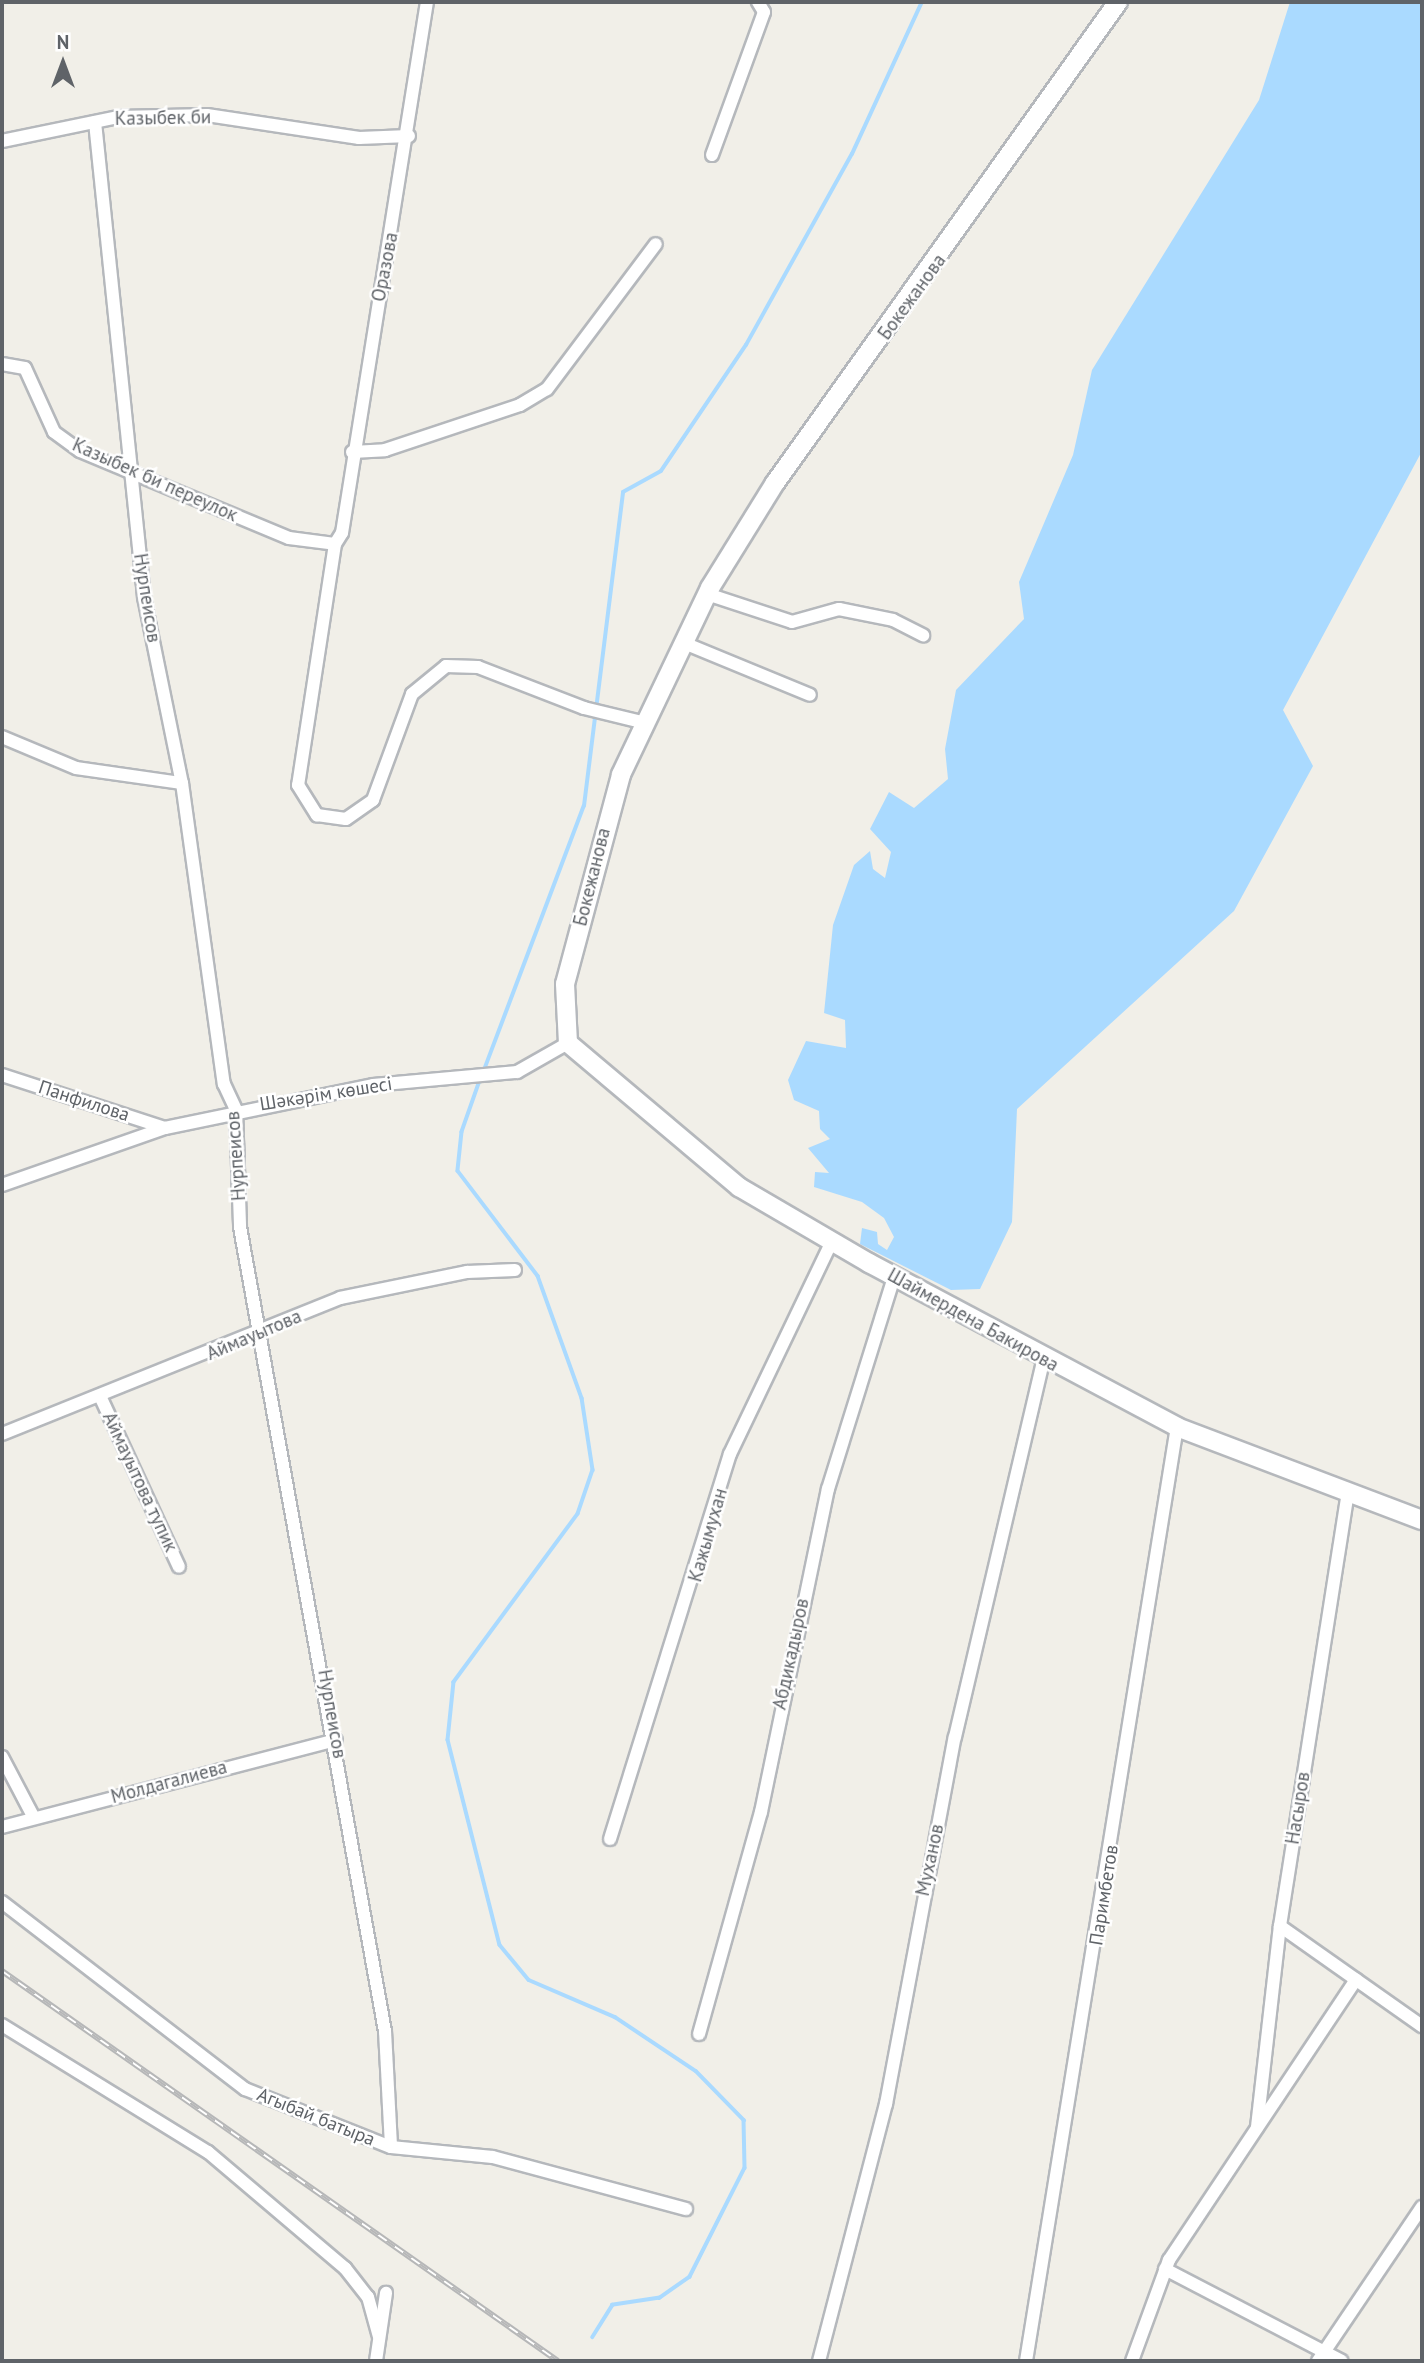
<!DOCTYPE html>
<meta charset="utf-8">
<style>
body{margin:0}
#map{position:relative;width:1424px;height:2363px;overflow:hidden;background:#f1efe8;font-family:"PT Sans",sans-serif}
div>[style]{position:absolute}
.water>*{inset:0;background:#aadaff}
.stream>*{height:3.5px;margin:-1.75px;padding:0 1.75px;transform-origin:1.75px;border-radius:1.75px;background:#aadaff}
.roads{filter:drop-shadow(2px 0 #b5b8bc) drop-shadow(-2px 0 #b5b8bc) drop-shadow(0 2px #b5b8bc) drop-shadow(0 -2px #b5b8bc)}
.street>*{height:12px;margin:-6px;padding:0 6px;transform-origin:6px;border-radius:6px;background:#fff}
.secondary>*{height:18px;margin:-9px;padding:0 9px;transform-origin:9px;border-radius:9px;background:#fff}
.rail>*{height:6px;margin-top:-3px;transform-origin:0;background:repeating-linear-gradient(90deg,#fff 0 10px,#b6b7b8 0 20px);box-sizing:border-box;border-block:2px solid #b6b7b8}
span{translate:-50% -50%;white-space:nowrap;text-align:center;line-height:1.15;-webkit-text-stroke:5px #fff;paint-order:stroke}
.street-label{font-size:19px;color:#5f6368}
.frame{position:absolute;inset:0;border:4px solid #5f6368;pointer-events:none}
.north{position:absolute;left:28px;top:28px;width:70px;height:70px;-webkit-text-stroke:5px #fff;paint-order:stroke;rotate:0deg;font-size:19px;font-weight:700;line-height:28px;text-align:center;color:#5f6368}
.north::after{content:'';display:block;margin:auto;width:24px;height:32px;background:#5f6368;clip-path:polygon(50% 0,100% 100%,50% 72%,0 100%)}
</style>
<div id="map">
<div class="water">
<i style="clip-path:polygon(1290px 2px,1422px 2px,1422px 451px,1283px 710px,1313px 766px,1234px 911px,1017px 1109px,1012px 1222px,980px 1289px,951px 1290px,860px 1244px,862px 1228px,877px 1232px,878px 1244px,887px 1250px,894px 1237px,884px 1218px,862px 1202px,814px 1187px,815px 1172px,829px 1173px,808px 1148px,830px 1139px,820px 1129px,819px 1111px,794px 1100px,788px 1080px,806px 1041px,846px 1048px,845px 1020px,824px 1013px,833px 925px,854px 865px,870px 851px,873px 869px,885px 878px,891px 852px,870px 829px,889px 792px,914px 808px,948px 779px,945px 749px,956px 690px,1024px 619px,1019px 582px,1073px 455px,1092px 370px,1259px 100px)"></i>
</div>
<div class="stream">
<i style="left:484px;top:1070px;width:282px;rotate:-69.3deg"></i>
<i style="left:584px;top:806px;width:316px;rotate:-82.9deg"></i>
<i style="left:623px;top:492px;width:43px;rotate:-28.9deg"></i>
<i style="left:661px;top:471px;width:152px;rotate:-56deg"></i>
<i style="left:746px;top:345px;width:218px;rotate:-61deg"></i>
<i style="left:852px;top:154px;width:167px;rotate:-65.3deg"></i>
<i style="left:481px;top:1078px;width:57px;rotate:109.4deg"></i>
<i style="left:462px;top:1132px;width:39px;rotate:96deg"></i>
<i style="left:458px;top:1171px;width:132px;rotate:52.7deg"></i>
<i style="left:538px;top:1276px;width:130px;rotate:70.2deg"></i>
<i style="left:582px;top:1398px;width:73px;rotate:81.3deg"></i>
<i style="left:593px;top:1470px;width:46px;rotate:108.8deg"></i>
<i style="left:578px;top:1514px;width:209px;rotate:126.4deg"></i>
<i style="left:454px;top:1682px;width:58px;rotate:95.9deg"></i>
<i style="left:448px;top:1740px;width:211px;rotate:75.8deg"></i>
<i style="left:500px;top:1945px;width:45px;rotate:50.4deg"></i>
<i style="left:529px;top:1980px;width:94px;rotate:23.3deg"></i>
<i style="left:615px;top:2017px;width:97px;rotate:33.7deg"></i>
<i style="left:696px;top:2071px;width:69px;rotate:45.6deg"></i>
<i style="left:744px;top:2120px;width:48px;rotate:88.8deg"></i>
<i style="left:745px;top:2168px;width:122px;rotate:116.8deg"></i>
<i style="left:690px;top:2277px;width:37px;rotate:145deg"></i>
<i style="left:660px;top:2298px;width:48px;rotate:171.5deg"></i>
<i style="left:613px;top:2305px;width:38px;rotate:122deg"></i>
</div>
<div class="roads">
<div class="street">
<i style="left:95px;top:122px;width:478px;rotate:84.1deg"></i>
<i style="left:144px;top:597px;width:190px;rotate:78.5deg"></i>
<i style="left:182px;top:783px;width:304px;rotate:82.1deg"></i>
<i style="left:224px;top:1084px;width:29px;rotate:65deg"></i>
<i style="left:236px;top:1110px;width:117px;rotate:88deg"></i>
<i style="left:240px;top:1227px;width:817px;rotate:79.78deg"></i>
<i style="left:385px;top:2031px;width:116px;rotate:87deg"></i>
<i style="left:2px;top:141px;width:118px;rotate:-11.7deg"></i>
<i style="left:118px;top:117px;width:89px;rotate:-1.3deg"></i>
<i style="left:207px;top:115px;width:154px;rotate:8.6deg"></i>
<i style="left:359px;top:138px;width:50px;rotate:-2.3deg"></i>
<i style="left:712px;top:155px;width:152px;rotate:-70deg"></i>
<i style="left:764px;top:12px;width:12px;rotate:-121deg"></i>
<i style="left:2px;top:364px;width:23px;rotate:10deg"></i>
<i style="left:25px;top:368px;width:70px;rotate:65.6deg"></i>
<i style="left:54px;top:432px;width:32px;rotate:36deg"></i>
<i style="left:80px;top:451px;width:226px;rotate:22.6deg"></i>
<i style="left:289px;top:538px;width:46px;rotate:7.4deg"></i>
<i style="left:335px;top:544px;width:13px;rotate:-58deg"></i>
<i style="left:342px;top:533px;width:538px;rotate:-80.91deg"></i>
<i style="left:352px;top:452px;width:33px;rotate:-3deg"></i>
<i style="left:385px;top:450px;width:142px;rotate:-18.4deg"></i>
<i style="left:520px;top:405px;width:31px;rotate:-31deg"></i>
<i style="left:547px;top:389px;width:181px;rotate:-53.1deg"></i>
<i style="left:335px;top:544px;width:244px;rotate:98.7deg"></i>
<i style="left:298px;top:785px;width:36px;rotate:58deg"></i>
<i style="left:317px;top:815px;width:29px;rotate:8deg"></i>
<i style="left:346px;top:819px;width:33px;rotate:-35deg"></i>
<i style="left:373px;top:800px;width:113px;rotate:-69.8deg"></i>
<i style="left:412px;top:694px;width:44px;rotate:-39.5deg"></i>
<i style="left:446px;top:666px;width:32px;rotate:2deg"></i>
<i style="left:478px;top:667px;width:114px;rotate:21.1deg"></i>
<i style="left:584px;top:708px;width:64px;rotate:13.6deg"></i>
<i style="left:707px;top:594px;width:89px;rotate:18.2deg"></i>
<i style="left:792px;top:622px;width:49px;rotate:-15.5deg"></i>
<i style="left:839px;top:609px;width:55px;rotate:11.5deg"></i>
<i style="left:893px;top:620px;width:34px;rotate:27deg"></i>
<i style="left:684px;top:643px;width:136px;rotate:22.4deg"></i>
<i style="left:2px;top:737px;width:80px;rotate:22.7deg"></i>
<i style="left:76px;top:768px;width:107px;rotate:8.1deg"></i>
<i style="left:2px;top:1075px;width:171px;rotate:18deg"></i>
<i style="left:2px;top:1185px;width:173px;rotate:-19.3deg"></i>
<i style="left:165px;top:1128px;width:212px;rotate:-11.7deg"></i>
<i style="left:373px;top:1085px;width:145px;rotate:-5.2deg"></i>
<i style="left:517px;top:1072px;width:59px;rotate:-29.6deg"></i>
<i style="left:100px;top:1396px;width:188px;rotate:65.2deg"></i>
<i style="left:2px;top:1434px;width:364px;rotate:-21.9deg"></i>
<i style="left:340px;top:1298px;width:130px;rotate:-11.6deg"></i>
<i style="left:467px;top:1272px;width:48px;rotate:-2.4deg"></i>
<i style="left:2px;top:1757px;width:69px;rotate:62.3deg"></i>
<i style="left:2px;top:1827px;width:345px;rotate:-14.6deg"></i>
<i style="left:610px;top:1839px;width:403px;rotate:-72.7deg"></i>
<i style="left:730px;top:1454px;width:236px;rotate:-64.4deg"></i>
<i style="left:2px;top:1902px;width:307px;rotate:37.6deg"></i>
<i style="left:245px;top:2089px;width:157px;rotate:21.7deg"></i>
<i style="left:391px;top:2147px;width:102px;rotate:5.6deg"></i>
<i style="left:493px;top:2157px;width:200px;rotate:15.1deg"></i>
<i style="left:1280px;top:1926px;width:174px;rotate:35.2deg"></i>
<i style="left:2px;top:2025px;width:242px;rotate:31.7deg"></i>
<i style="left:208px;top:2152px;width:180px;rotate:40.3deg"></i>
<i style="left:345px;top:2268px;width:37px;rotate:52deg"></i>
<i style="left:368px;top:2297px;width:41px;rotate:74.6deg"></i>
<i style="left:699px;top:2034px;width:230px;rotate:-74.4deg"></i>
<i style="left:761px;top:1812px;width:330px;rotate:-78.3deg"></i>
<i style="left:828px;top:1489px;width:222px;rotate:-72.7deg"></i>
<i style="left:1257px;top:2127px;width:202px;rotate:-83.5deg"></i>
<i style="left:1280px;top:1926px;width:441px;rotate:-81.1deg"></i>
<i style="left:1165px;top:2269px;width:199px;rotate:27.5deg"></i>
<i style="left:376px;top:2361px;width:69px;rotate:-81.6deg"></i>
<i style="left:819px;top:2361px;width:266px;rotate:-75.4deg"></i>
<i style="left:886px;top:2104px;width:373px;rotate:-79.4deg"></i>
<i style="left:955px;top:1737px;width:388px;rotate:-76.8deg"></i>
<i style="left:1026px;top:2361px;width:946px;rotate:-80.82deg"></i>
<i style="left:1132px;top:2361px;width:108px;rotate:-69.9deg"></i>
<i style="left:1169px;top:2260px;width:337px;rotate:-56.3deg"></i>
<i style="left:1318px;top:2361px;width:186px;rotate:-56deg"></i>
</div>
<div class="secondary">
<i style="left:1118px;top:2px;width:591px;rotate:125.49deg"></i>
<i style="left:775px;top:483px;width:123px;rotate:121.8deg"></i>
<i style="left:710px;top:588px;width:207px;rotate:115.5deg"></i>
<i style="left:621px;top:775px;width:216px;rotate:105deg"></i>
<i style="left:565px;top:984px;width:59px;rotate:87.1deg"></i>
<i style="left:568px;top:1043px;width:224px;rotate:40.1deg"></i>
<i style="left:739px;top:1187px;width:151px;rotate:30.3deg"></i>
<i style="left:869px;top:1263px;width:349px;rotate:28deg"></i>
<i style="left:1177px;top:1427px;width:262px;rotate:20.8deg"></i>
</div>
</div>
<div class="rail">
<i style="left:2px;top:1971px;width:679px;rotate:35.05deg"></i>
</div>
<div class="street-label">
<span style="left:163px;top:118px;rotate:-1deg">Казыбек би</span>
<span style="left:385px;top:267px;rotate:-79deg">Оразова</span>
<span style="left:912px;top:297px;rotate:-54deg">Бокежанова</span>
<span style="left:155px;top:480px;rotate:24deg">Казыбек би переулок</span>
<span style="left:147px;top:598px;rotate:81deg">Нурпеисов</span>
<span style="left:592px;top:877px;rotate:-76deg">Бокежанова</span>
<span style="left:326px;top:1094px;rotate:-9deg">Шәкәрім көшесі</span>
<span style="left:84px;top:1101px;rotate:18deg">Панфилова</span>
<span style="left:236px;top:1156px;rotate:-94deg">Нурпеисов</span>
<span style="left:973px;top:1320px;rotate:29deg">Шаймердена Бакирова</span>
<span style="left:254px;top:1335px;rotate:-23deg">Аймауытова</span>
<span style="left:140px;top:1482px;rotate:65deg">Аймауытова тупик</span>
<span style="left:708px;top:1535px;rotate:-74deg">Кажымухан</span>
<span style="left:791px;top:1654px;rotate:-78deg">Абдикадыров</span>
<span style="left:332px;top:1714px;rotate:80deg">Нурпеисов</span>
<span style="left:169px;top:1782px;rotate:-15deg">Молдагалиева</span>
<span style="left:1298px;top:1808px;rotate:-81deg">Насыров</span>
<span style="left:930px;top:1860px;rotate:-78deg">Муханов</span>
<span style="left:1104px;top:1895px;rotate:-81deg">Паримбетов</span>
<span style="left:316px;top:2117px;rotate:22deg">Агыбай батыра</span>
</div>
<div class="frame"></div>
<div class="north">N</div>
</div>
